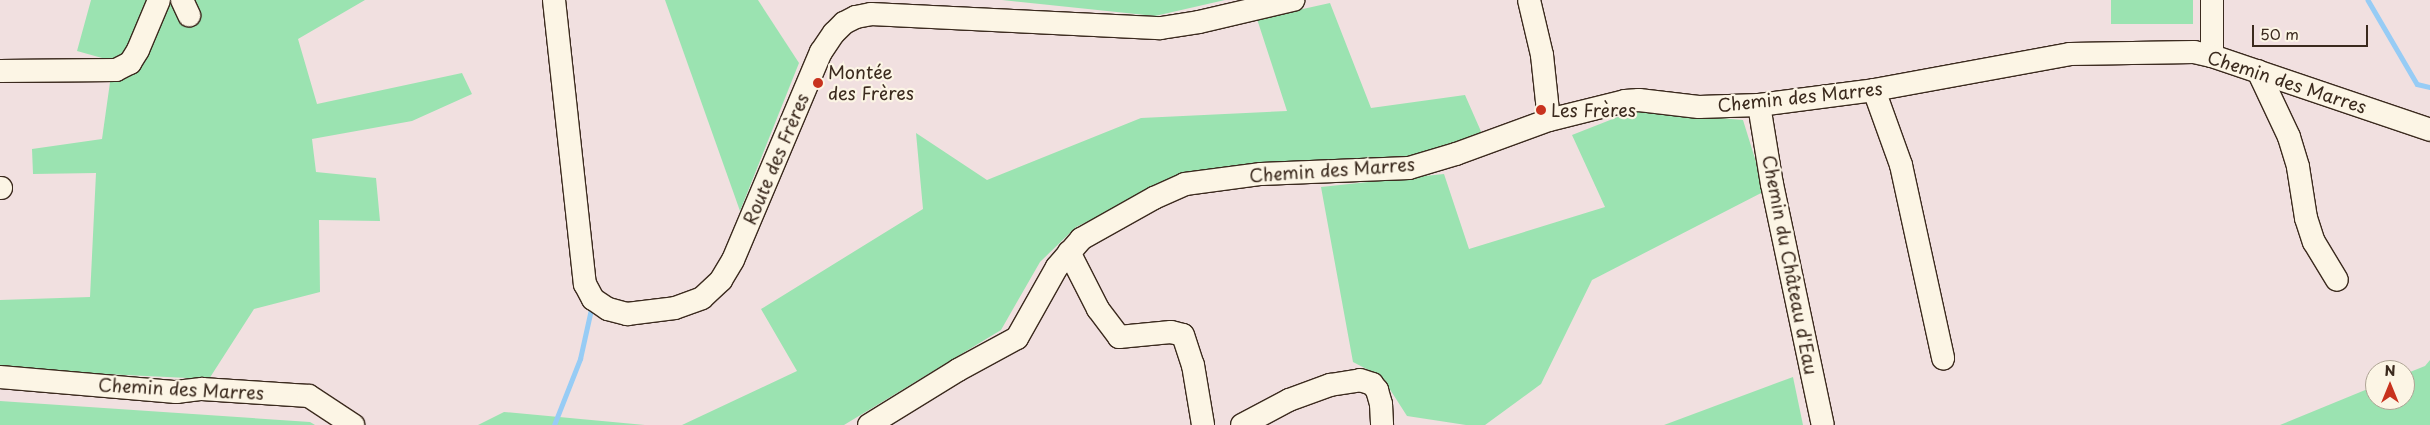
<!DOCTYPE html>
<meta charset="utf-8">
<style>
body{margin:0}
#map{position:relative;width:2430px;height:425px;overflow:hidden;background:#f1e0e0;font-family:"Playpen Sans",sans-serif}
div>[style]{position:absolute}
.green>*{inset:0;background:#9be3b1;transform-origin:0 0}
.stream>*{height:4.5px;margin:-2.25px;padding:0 2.25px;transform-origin:2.25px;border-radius:2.25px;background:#97ccf5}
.roads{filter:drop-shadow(1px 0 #3b2a1e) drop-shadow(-1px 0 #3b2a1e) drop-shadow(0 1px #3b2a1e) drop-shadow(0 -1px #3b2a1e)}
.minor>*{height:22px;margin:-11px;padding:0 11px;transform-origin:11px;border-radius:11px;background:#fcf5e5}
.dots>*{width:14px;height:14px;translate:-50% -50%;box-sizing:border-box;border:2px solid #fcf5e5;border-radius:50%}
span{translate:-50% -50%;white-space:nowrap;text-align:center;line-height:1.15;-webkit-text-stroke:4.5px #fcf5e5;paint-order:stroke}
.poi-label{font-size:18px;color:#3b2a1e}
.left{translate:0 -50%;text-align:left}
.street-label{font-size:18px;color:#3b2a1e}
.north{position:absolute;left:2365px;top:360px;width:50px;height:50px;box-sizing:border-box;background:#fcf5e5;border:1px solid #afa495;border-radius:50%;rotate:0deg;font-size:14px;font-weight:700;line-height:20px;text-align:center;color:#3b2a1e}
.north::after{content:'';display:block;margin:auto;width:18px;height:22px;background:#c8321e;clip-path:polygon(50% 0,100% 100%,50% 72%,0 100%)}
.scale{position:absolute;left:2252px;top:25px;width:116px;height:22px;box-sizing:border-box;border:2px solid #3b2a1e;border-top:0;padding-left:6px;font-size:15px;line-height:18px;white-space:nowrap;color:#3b2a1e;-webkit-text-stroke:4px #fcf5e5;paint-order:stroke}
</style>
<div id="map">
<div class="green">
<i style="clip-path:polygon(91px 0,365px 0,298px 39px,317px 104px,462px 73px,472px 94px,412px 121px,312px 139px,316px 172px,376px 178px,380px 221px,319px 220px,320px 292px,254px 309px,209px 379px,0 369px,0 300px,90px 297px,96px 173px,33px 174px,32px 149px,102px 139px,113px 61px,77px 51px)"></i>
<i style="clip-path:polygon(665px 0,758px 0,799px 63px,740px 211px)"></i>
<i style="clip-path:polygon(1002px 0,1225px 0,1155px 16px)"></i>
<i style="left:2111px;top:0;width:82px;height:24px"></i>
<i style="clip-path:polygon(1330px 3px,1371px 108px,1465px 95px,1483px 136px,1409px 158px,1191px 171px,1076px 227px,1040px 262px,1001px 330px,844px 425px,682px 425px,797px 371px,761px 309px,923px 209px,916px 133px,987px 180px,1141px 118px,1287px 111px,1257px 19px)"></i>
<i style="clip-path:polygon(1633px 111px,1743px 120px,1765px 191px,1592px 280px,1541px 384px,1485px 425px,1466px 425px,1407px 416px,1382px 377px,1353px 362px,1321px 187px,1444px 174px,1469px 249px,1605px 207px,1572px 135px)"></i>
<i style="clip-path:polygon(2430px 360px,2430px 425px,2280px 425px,2375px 386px,2375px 400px,2405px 400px,2405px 374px,2425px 366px)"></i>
<i style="clip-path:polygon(1793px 377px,1803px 425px,1664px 425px)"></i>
<i style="clip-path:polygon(0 401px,310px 422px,315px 425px,0 425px)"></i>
<i style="clip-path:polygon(504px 412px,645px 425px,478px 425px)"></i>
</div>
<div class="stream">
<i style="left:2368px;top:0;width:97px;rotate:59.7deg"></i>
<i style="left:2417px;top:84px;width:13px;rotate:13deg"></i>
<i style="left:554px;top:425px;width:71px;rotate:-68.5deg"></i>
<i style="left:580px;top:359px;width:55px;rotate:-77.5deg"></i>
</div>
<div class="roads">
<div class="minor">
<i style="left:182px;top:0;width:17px;rotate:65deg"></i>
<i style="left:554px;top:0;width:286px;rotate:83.8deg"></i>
<i style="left:585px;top:284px;width:17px;rotate:62deg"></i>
<i style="left:593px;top:299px;width:18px;rotate:34deg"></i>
<i style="left:608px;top:309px;width:20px;rotate:15deg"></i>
<i style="left:627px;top:314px;width:48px;rotate:-7.1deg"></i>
<i style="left:675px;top:308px;width:29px;rotate:-20deg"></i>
<i style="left:702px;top:298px;width:26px;rotate:-43deg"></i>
<i style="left:721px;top:280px;width:23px;rotate:-59deg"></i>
<i style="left:733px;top:260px;width:226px;rotate:-67.1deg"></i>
<i style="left:821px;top:52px;width:23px;rotate:-56deg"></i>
<i style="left:834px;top:33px;width:14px;rotate:-45deg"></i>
<i style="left:844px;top:23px;width:13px;rotate:-27deg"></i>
<i style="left:856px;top:17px;width:15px;rotate:-11deg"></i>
<i style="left:871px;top:14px;width:290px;rotate:2.8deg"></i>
<i style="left:1161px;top:28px;width:38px;rotate:-9deg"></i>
<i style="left:1199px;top:22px;width:97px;rotate:-13.2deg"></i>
<i style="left:1529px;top:0;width:57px;rotate:76.7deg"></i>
<i style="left:1542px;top:55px;width:65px;rotate:83.9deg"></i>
<i style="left:2212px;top:56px;width:56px;rotate:-90deg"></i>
<i style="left:0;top:71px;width:116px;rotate:-0.5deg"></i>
<i style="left:116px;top:70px;width:16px;rotate:-27deg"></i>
<i style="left:130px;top:63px;width:15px;rotate:-58deg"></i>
<i style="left:138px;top:50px;width:54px;rotate:-67.2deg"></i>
<i style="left:2258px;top:71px;width:73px;rotate:64.8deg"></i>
<i style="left:2289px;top:137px;width:31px;rotate:73deg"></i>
<i style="left:2298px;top:167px;width:52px;rotate:81.1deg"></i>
<i style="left:2306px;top:218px;width:25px;rotate:72deg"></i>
<i style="left:2314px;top:242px;width:44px;rotate:58.8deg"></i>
<i style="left:1874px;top:90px;width:80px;rotate:70.2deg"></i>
<i style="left:1901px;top:165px;width:198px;rotate:77.7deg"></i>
<i style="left:1759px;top:105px;width:80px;rotate:80.7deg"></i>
<i style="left:1772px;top:184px;width:246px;rotate:78.1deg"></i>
<i style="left:0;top:188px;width:1px"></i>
<i style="left:1069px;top:252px;width:64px;rotate:63deg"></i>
<i style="left:1098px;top:309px;width:35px;rotate:53deg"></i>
<i style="left:1119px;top:337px;width:52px;rotate:-5.5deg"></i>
<i style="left:1171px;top:332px;width:12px;rotate:14deg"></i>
<i style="left:1183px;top:335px;width:32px;rotate:72deg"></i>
<i style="left:1193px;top:365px;width:61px;rotate:80.5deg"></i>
<i style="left:0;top:377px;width:177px;rotate:4.9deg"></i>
<i style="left:176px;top:392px;width:26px;rotate:-7deg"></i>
<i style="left:202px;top:389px;width:107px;rotate:3.7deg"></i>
<i style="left:309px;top:396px;width:53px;rotate:33.4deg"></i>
<i style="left:869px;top:425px;width:105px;rotate:-31.7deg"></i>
<i style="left:958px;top:370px;width:67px;rotate:-28.5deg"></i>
<i style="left:1017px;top:338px;width:81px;rotate:-60.6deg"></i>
<i style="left:1057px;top:267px;width:37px;rotate:-49deg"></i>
<i style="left:1081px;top:239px;width:84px;rotate:-29.3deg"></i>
<i style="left:1154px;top:198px;width:34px;rotate:-24deg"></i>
<i style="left:1185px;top:184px;width:77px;rotate:-7.5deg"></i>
<i style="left:1261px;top:174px;width:148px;rotate:-2.3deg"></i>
<i style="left:1409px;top:168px;width:49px;rotate:-16.6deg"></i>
<i style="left:1456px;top:154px;width:99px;rotate:-20.1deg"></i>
<i style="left:1549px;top:120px;width:78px;rotate:-14deg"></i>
<i style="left:1625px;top:101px;width:14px;rotate:-4deg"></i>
<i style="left:1639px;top:100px;width:60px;rotate:6.7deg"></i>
<i style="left:1699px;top:107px;width:60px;rotate:-1.9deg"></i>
<i style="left:1759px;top:105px;width:116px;rotate:-7.4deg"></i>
<i style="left:1874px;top:90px;width:199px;rotate:-10.4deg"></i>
<i style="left:2070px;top:54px;width:124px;rotate:-0.9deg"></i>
<i style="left:2194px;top:52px;width:18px;rotate:13deg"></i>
<i style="left:2212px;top:56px;width:230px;rotate:18.7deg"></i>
<i style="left:1242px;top:425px;width:53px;rotate:-28deg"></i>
<i style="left:1289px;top:400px;width:44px;rotate:-20.1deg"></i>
<i style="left:1330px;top:385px;width:30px;rotate:-9deg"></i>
<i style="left:1360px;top:380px;width:13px;rotate:18deg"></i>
<i style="left:1372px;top:384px;width:8px;rotate:50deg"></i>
<i style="left:1377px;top:390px;width:15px;rotate:74deg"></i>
<i style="left:1381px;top:404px;width:21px;rotate:87deg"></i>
</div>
</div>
<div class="dots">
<i style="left:818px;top:83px;background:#c8321e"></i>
<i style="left:1541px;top:110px;background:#c8321e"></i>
</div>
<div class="poi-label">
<span class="left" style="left:828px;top:83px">Montée<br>des Frères</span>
<span class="left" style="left:1551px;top:110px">Les Frères</span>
</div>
<div class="street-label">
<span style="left:2287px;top:82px;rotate:18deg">Chemin des Marres</span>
<span style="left:1800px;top:97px;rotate:-6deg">Chemin des Marres</span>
<span style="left:776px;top:159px;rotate:-67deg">Route des Frères</span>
<span style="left:1332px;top:170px;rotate:-4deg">Chemin des Marres</span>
<span style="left:1790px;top:265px;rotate:79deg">Chemin du Château d'Eau</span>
<span style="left:181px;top:389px;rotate:3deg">Chemin des Marres</span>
</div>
<div class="north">N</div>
<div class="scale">50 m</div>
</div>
